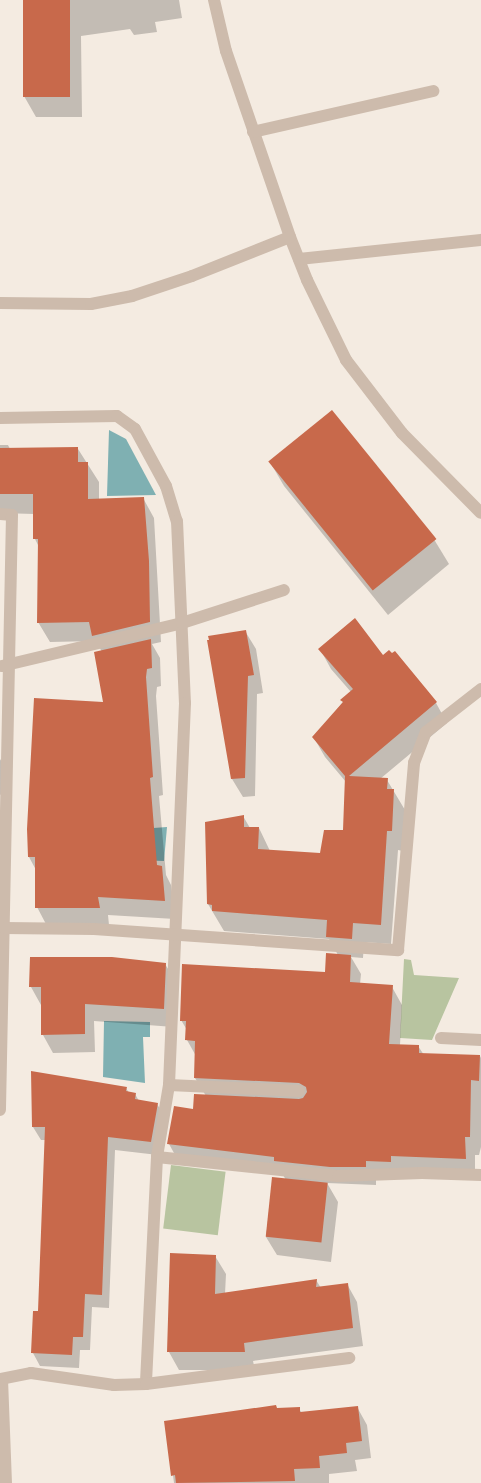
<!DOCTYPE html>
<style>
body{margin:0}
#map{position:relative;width:481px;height:1483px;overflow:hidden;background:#f4ebe1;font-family:"Roboto Condensed",sans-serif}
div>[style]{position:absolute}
.green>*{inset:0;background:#b8c4a0;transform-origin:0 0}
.water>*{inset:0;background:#7fb0b2}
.shadow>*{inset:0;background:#0003}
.building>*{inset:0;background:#c8694b;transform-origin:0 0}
.service>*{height:12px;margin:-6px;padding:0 6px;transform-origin:6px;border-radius:6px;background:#cdbbac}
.minor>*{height:12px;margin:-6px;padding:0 6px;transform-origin:6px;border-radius:6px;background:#cdbbac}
span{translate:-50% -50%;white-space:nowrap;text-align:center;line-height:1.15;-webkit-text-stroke:4.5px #fbf5ee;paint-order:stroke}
</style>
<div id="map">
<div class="green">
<i style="clip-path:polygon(404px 959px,411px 960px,414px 975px,459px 978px,432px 1040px,400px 1038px)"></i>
<i style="left:171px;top:1165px;width:55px;height:64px;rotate:7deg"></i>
</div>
<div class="water">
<i style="clip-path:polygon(109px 430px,126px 439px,156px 495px,107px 496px)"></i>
<i style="clip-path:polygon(167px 827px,164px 861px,104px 859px,100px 832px)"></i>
<i style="clip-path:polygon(104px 1021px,150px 1022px,150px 1037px,143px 1037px,145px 1083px,103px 1077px)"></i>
</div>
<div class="shadow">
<i style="clip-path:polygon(24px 0,179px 0,182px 18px,155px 22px,157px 32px,134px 35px,130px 29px,81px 36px,82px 117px,36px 117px,24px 96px)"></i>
<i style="clip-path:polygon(332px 412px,435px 541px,449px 564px,388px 615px,284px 486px,270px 462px)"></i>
<i style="clip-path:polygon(0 445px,8px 445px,10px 449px,78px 449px,99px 482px,99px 500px,143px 498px,154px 518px,161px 642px,152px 644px,160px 658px,161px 686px,157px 687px,156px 696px,163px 795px,159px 796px,166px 875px,171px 885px,175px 919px,108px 915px,109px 925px,47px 926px,37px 907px,36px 870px,29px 857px,28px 829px,105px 703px,102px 652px,96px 641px,50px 642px,38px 622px,39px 547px,35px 539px,34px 514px,0 513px)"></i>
<i style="clip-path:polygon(245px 631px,256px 649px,263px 693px,257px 694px,255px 796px,243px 797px,232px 779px)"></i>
<i style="clip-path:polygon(320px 649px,383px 657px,436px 703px,447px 723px,380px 779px,387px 780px,405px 810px,403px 851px,398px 850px,391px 944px,364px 942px,363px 958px,351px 957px,361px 974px,360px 984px,392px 987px,402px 1005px,400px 1045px,418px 1046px,424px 1055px,480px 1056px,481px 1058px,481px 1147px,479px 1155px,475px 1155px,475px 1177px,376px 1179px,376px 1185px,327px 1183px,338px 1202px,331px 1262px,277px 1255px,266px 1237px,273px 1179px,286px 1180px,283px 1175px,179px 1162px,169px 1144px,206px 1096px,195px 1078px,196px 1056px,187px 1040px,187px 1030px,181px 1020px,326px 974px,338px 955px,329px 939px,224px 931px,208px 904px,243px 816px,250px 828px,259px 828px,270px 851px,321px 854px,344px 832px,346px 782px,325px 757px,314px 738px,351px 692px,331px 669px)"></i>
<i style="clip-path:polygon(0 759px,9px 774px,8px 790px,0 795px)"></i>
<i style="clip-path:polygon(165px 964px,176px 982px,174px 1027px,94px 1021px,95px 1052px,53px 1053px,43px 1035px,41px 1005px,31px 987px)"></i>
<i style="clip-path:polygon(126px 1088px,129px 1093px,135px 1094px,139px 1101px,157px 1104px,165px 1117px,158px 1155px,115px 1150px,109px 1308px,92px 1307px,90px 1350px,80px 1350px,79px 1368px,40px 1366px,33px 1353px,39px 1313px,46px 1140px,41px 1140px,33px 1127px)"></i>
<i style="clip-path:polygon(215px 1256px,226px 1274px,225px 1294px,316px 1280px,321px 1288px,347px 1284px,357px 1302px,363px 1346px,253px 1361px,255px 1370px,179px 1370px,169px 1352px)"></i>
<i style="clip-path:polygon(357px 1407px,367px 1425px,371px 1458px,355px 1460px,357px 1471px,329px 1474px,329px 1483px,174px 1483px,166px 1422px,278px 1410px,299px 1409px,302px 1413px)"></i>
</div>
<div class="building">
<i style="left:23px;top:0;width:47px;height:97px"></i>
<i style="left:332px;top:410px;width:166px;height:82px;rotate:51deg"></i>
<i style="clip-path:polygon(78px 447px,78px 462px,88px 462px,88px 499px,144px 497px,149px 561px,150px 622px,92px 636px,89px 622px,37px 623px,38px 539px,33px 539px,33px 494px,0 494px,0 448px)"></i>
<i style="clip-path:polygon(355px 618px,383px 655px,389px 650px,392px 653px,395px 651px,437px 702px,349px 776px,388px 778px,387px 789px,394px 789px,392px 831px,387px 831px,381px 925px,353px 923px,352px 939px,326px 937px,327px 920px,212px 911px,212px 905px,207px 904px,205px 822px,244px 815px,244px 827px,259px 827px,258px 849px,320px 853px,324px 830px,343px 830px,345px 776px,312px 737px,343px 702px,340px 700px,353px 689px,318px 649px)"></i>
<i style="clip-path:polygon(246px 630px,254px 675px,248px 676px,245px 778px,231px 779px,207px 640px,209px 640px,208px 636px)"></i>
<i style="clip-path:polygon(151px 639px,152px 668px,147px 669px,146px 677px,153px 777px,150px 778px,157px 865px,162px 866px,165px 901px,98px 897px,100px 908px,35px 908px,35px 857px,28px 857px,27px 829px,34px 698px,103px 702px,94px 652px)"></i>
<i style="clip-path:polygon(326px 953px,351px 955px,350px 982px,393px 985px,389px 1044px,419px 1045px,419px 1053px,480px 1055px,479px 1081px,471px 1080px,470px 1137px,465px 1137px,466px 1159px,391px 1156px,391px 1162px,366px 1161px,366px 1167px,330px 1167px,274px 1161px,274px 1157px,167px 1144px,174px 1106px,193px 1109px,194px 1094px,299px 1099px,303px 1098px,307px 1092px,306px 1087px,299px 1083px,194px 1078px,195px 1041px,185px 1040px,186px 1021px,180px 1021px,182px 964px,325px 972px)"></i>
<i style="clip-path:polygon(30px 957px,112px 957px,166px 963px,164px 1009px,85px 1004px,85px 1034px,41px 1035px,41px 987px,29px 987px)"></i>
<i style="clip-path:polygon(31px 1071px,127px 1087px,126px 1091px,136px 1093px,135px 1099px,158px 1103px,151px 1142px,108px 1137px,102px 1295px,85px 1294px,83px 1337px,73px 1337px,72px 1355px,31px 1353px,33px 1311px,38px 1311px,45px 1127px,32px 1127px)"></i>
<i style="left:272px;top:1177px;width:56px;height:60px;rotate:6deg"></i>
<i style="clip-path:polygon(170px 1253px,216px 1255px,215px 1294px,317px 1279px,316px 1287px,348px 1283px,353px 1328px,244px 1343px,245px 1352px,167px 1352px)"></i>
<i style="clip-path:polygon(276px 1405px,277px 1408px,300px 1407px,300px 1412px,358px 1406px,362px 1441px,346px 1443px,347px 1453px,319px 1456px,320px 1468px,294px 1469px,295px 1481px,176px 1483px,175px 1475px,171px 1476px,164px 1421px)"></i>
</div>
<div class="service">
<i style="left:157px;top:1157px;width:182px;rotate:6deg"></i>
<i style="left:338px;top:1176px;width:84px;rotate:-2deg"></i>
<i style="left:422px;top:1173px;width:59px;rotate:1.9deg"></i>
</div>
<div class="minor">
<i style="left:214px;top:0;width:52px;rotate:76.8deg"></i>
<i style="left:226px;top:51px;width:197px;rotate:71deg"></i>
<i style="left:290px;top:237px;width:46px;rotate:68.4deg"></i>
<i style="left:307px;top:280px;width:89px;rotate:64deg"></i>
<i style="left:346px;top:360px;width:92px;rotate:52.5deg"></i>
<i style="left:402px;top:433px;width:112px;rotate:45.4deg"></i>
<i style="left:253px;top:132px;width:185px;rotate:-12.8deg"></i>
<i style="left:299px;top:259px;width:183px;rotate:-6deg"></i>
<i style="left:0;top:303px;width:91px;rotate:0.6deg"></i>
<i style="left:91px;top:304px;width:42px;rotate:-11deg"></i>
<i style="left:132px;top:296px;width:63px;rotate:-18.4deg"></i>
<i style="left:192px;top:276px;width:105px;rotate:-21.7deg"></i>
<i style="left:0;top:418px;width:117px;rotate:-1deg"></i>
<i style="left:117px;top:416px;width:22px;rotate:36deg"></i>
<i style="left:135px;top:429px;width:65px;rotate:61.5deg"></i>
<i style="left:166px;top:486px;width:37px;rotate:73deg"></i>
<i style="left:177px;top:521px;width:182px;rotate:87.5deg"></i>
<i style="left:185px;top:703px;width:382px;rotate:92.4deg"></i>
<i style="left:169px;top:1085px;width:73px;rotate:99.5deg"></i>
<i style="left:157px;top:1157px;width:227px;rotate:92.8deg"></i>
<i style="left:0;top:514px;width:12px;rotate:5deg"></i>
<i style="left:12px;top:515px;width:595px;rotate:91.16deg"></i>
<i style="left:2px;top:666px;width:185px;rotate:-13.4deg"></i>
<i style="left:182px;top:623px;width:107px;rotate:-17.9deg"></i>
<i style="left:4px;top:928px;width:90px;rotate:0.6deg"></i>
<i style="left:94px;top:929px;width:305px;rotate:4deg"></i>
<i style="left:398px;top:950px;width:188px;rotate:-85.1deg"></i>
<i style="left:414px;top:763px;width:33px;rotate:-69deg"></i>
<i style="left:426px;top:732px;width:70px;rotate:-38deg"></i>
<i style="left:441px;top:1038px;width:40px;rotate:2.9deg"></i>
<i style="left:169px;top:1085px;width:130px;rotate:2.6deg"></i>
<i style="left:0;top:1379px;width:32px;rotate:-11deg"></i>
<i style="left:31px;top:1373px;width:84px;rotate:8.2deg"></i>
<i style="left:114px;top:1385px;width:32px;rotate:-2deg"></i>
<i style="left:146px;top:1384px;width:205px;rotate:-7.3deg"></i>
<i style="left:2px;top:1379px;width:104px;rotate:87.8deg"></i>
</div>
</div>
